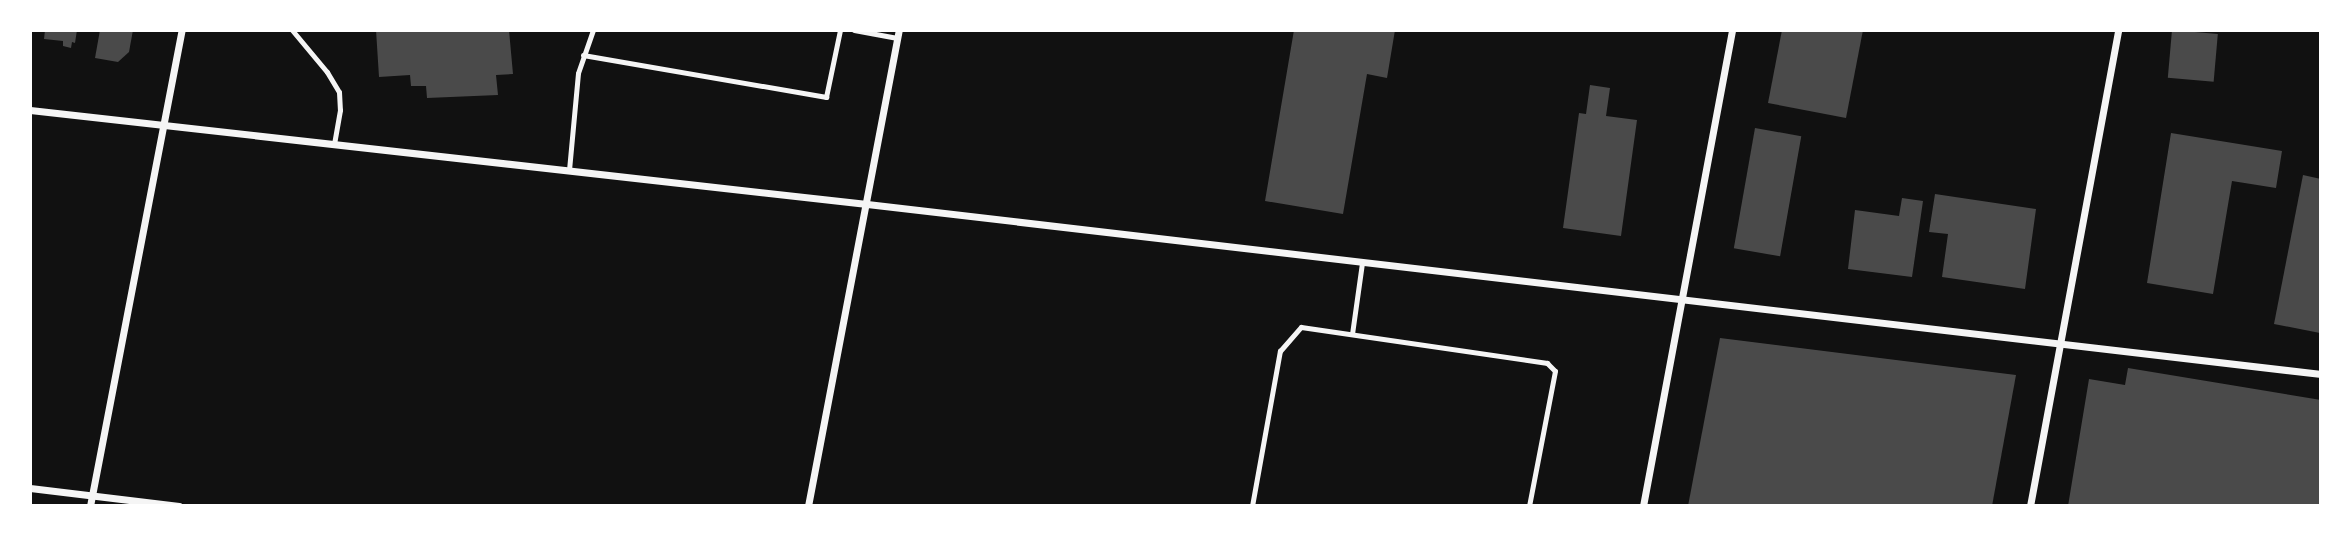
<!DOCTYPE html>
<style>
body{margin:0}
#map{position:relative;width:2351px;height:536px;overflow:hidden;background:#111;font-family:"Alegreya Sans",sans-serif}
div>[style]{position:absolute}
.building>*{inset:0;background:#4a4a4a;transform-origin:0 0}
.service>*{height:5px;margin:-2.5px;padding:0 2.5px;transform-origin:2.5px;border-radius:2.5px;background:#f5f5f5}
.minor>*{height:7px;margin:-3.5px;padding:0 3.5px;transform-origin:3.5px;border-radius:3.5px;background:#f5f5f5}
span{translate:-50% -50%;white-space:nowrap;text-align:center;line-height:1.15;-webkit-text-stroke:7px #fff;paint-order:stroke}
.frame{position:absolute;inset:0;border:32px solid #fff;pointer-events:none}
</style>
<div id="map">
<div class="building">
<i style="clip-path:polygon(45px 30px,77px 30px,75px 43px,72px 42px,71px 48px,63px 46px,63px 41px,44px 39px)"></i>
<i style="clip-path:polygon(100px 30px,133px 30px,129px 52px,118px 62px,95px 58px)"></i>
<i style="clip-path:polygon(376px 30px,509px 30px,513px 74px,496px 75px,498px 95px,427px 98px,426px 86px,411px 86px,410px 75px,379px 77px)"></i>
<i style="clip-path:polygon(1294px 30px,1395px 30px,1387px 78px,1367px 74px,1343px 214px,1265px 201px)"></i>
<i style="clip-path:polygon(1782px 30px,1863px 30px,1846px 118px,1768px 103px)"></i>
<i style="left:2172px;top:30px;width:46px;height:48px;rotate:5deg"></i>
<i style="clip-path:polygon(1590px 85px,1610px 88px,1606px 116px,1637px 120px,1621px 236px,1563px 228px,1579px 113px,1586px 114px)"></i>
<i style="left:1755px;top:128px;width:47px;height:122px;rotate:10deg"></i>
<i style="clip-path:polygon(2171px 133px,2282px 151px,2276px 188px,2232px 181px,2213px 294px,2147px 283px)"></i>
<i style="clip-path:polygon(2303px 175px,2321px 179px,2320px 333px,2274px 324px)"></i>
<i style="clip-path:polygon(1935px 194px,2036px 209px,2025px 289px,1942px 277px,1948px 234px,1929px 232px)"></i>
<i style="clip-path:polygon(1902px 198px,1923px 201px,1912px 277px,1848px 269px,1855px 210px,1899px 216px)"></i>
<i style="clip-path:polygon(1720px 338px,2016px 375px,1992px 506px,1688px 506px)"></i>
<i style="clip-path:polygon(2128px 368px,2321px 400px,2321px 506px,2068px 506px,2089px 379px,2125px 385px)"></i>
</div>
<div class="service">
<i style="left:292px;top:30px;width:55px;rotate:50.2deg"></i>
<i style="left:327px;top:72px;width:23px;rotate:59deg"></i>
<i style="left:339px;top:92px;width:18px;rotate:87deg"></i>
<i style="left:340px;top:110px;width:35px;rotate:100deg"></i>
<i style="left:854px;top:30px;width:44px;rotate:10.5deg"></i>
<i style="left:583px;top:55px;width:247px;rotate:9.8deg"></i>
<i style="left:826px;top:97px;width:68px;rotate:-78.2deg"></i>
<i style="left:569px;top:170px;width:97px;rotate:-84.7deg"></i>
<i style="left:578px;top:73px;width:46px;rotate:-70.8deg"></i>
<i style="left:1352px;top:334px;width:72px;rotate:-82deg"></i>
<i style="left:1252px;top:506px;width:158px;rotate:-79.8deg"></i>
<i style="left:1280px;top:351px;width:32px;rotate:-49deg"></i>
<i style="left:1301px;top:327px;width:249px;rotate:8.3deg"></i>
<i style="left:1547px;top:363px;width:11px;rotate:45deg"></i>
<i style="left:1555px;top:371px;width:137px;rotate:100.9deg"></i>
<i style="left:1388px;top:506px;width:5px"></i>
</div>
<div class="minor">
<i style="left:30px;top:110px;width:842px;rotate:6.41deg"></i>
<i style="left:867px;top:204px;width:1464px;rotate:6.67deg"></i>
<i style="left:30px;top:488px;width:150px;rotate:6.9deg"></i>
<i style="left:90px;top:506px;width:485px;rotate:-79.1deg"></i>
<i style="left:808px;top:506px;width:485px;rotate:-79.2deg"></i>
<i style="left:1643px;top:506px;width:484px;rotate:-79.4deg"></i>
<i style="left:2030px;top:506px;width:484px;rotate:-79.5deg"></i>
</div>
<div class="frame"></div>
</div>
